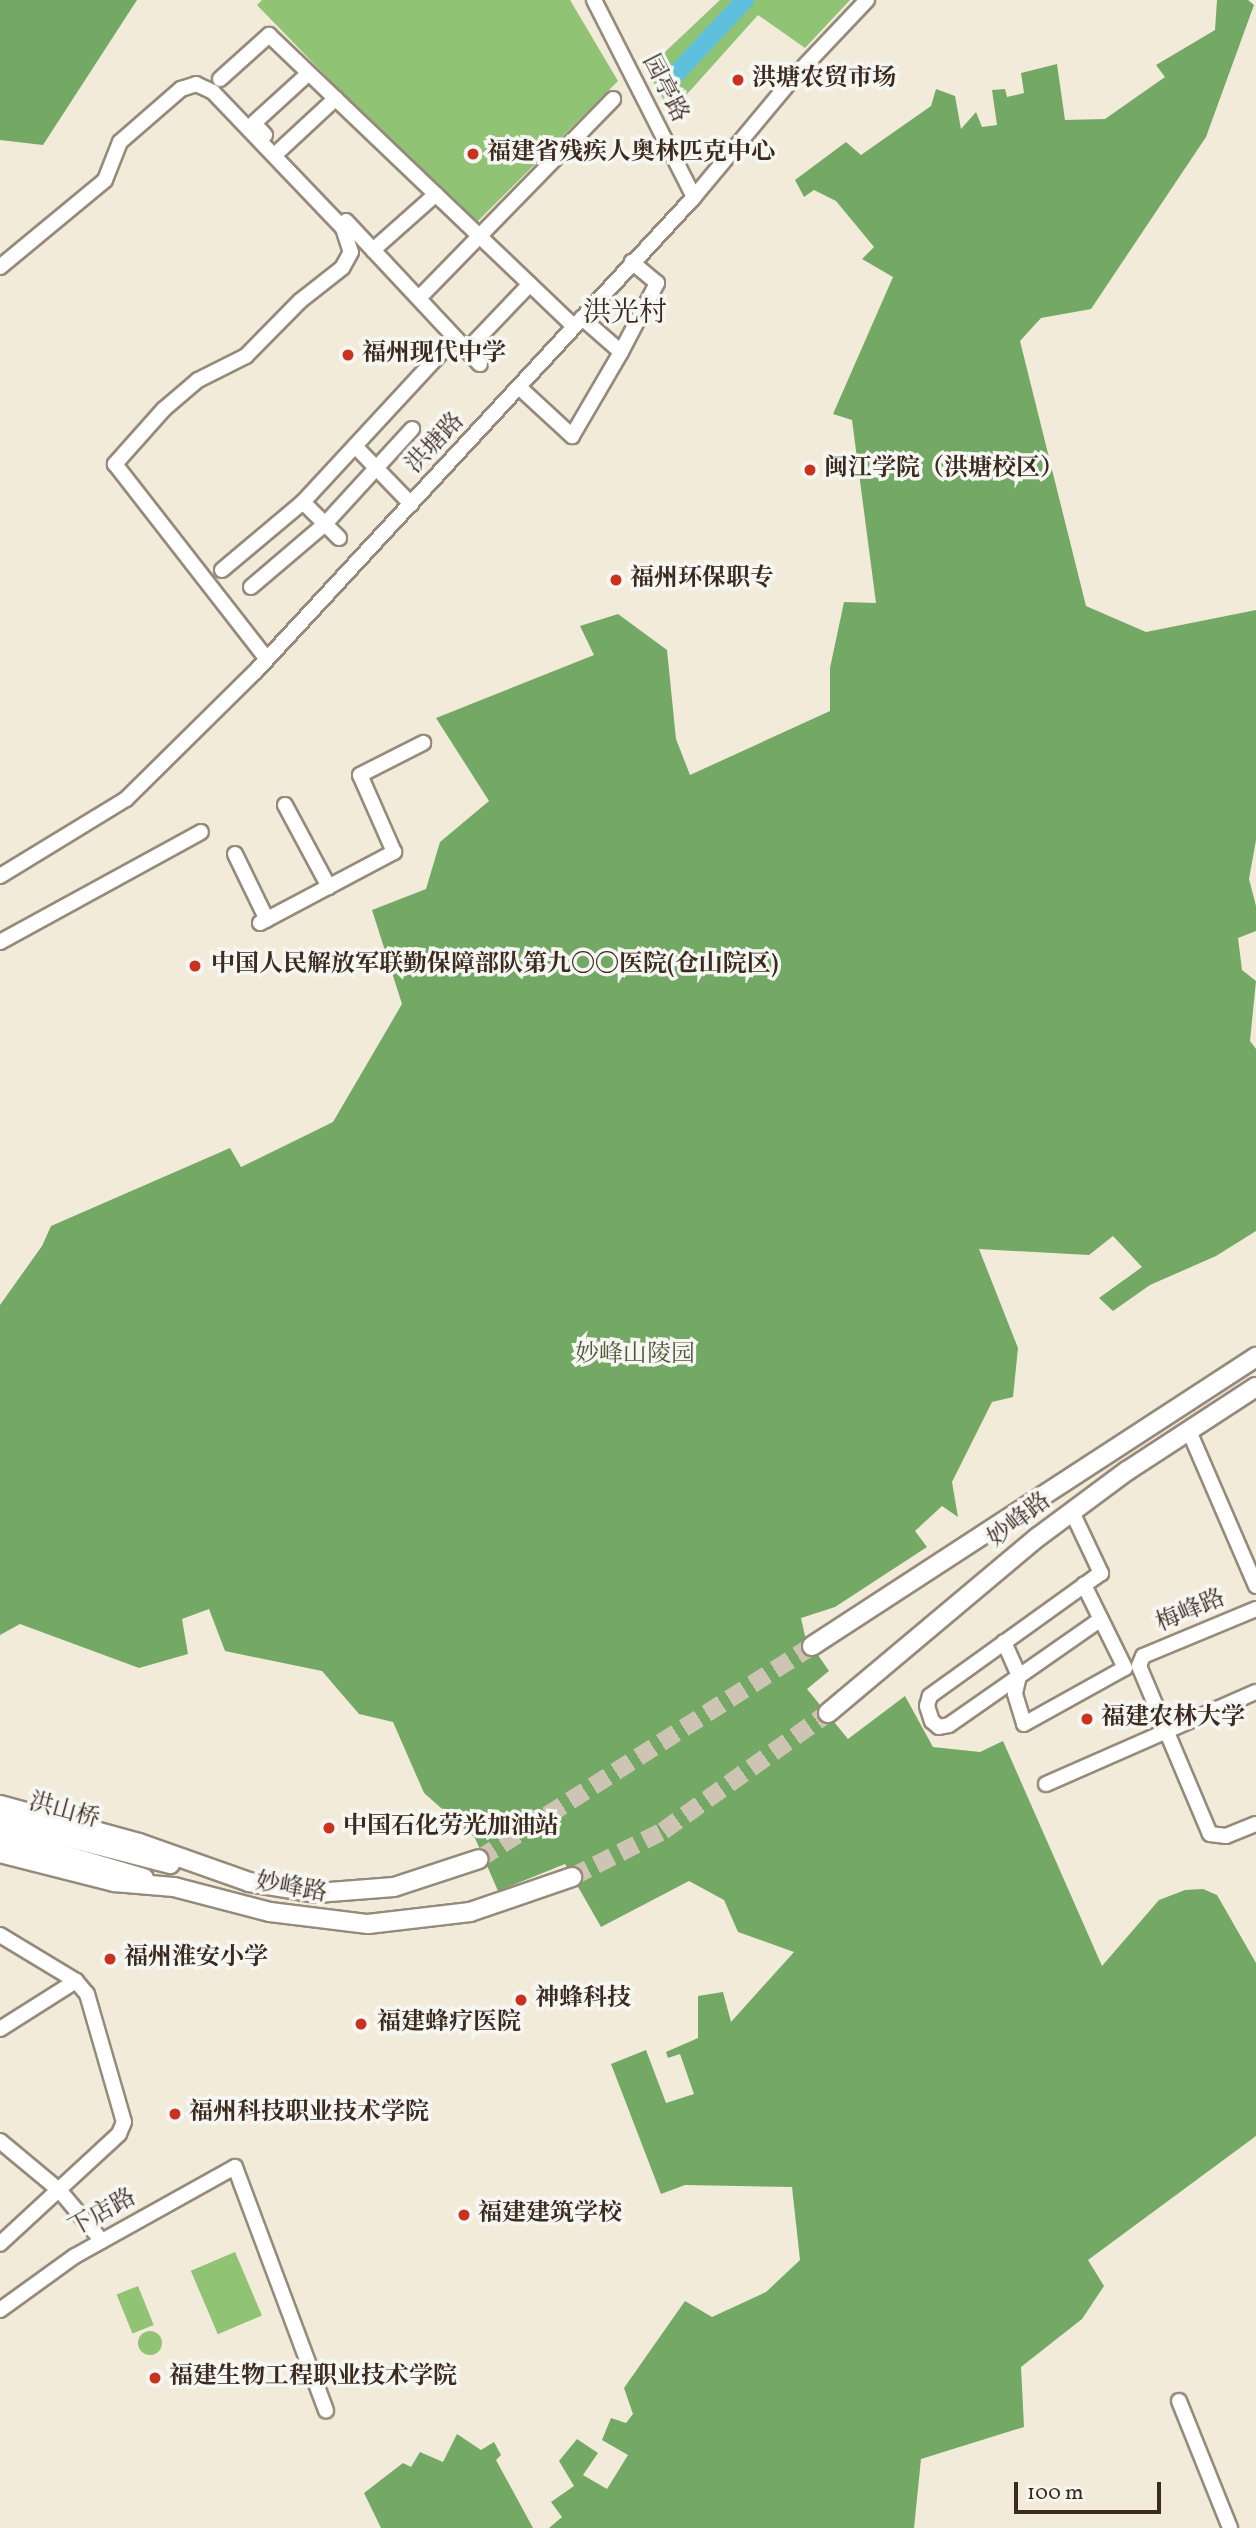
<!DOCTYPE html>
<meta charset="utf-8">
<style>
body{margin:0}
#map{position:relative;width:1256px;height:2528px;overflow:hidden;background:#f2ebd9;font-family:Vollkorn,"Noto Serif SC",serif}
div>[style]{position:absolute}
.green>*{inset:0;background:#90c373;transform-origin:0 0}
.round{border-radius:50%}
.forest>*{inset:0;background:#74a965}
.river>*{height:18px;margin:-9px;padding:0 9px;transform-origin:9px;border-radius:9px;background:#5fc0de}
.major-tunnel>*{height:18px;margin-top:-9px;transform-origin:0;background:repeating-linear-gradient(90deg,#cdc4b4 0 18px,transparent 0 27px)}
.roads{filter:drop-shadow(2px 0 #968a7c) drop-shadow(-2px 0 #968a7c) drop-shadow(0 2px #968a7c) drop-shadow(0 -2px #968a7c)}
.minor>*{height:14px;margin:-7px;padding:0 7px;transform-origin:7px;border-radius:7px;background:#fff}
.major>*{height:18px;margin:-9px;padding:0 9px;transform-origin:9px;border-radius:9px;background:#fff}
.dots>*{width:19px;height:19px;translate:-50% -50%;box-sizing:border-box;border:4px solid #f6f6f2;border-radius:50%}
span{translate:-50% -50%;white-space:nowrap;text-align:center;line-height:1.15;-webkit-text-stroke:7px #f6f6f2;paint-order:stroke}
.poi-label{font-size:24px;color:#3b2a1e;font-weight:700}
.left{translate:0 -50%;text-align:left}
.street-label{font-size:24px;color:#3b2a1e}
.park-label{font-size:24px;color:#545838}
.quarter-label{font-size:28px;color:#3b2a1e}
.scale{position:absolute;left:1014px;top:2482px;width:147px;height:32px;box-sizing:border-box;border:4px solid #3b2a1e;border-top:0;padding-left:9px;font-size:21px;line-height:24px;white-space:nowrap;color:#3b2a1e;-webkit-text-stroke:5px #f6f6f2;paint-order:stroke}
</style>
<div id="map">
<div class="green">
<i style="clip-path:polygon(262px 0,570px 0,618px 81px,472px 227px,257px 5px)"></i>
<i style="clip-path:polygon(720px 0,850px 0,805px 48px,758px 15px,671px 112px,646px 70px)"></i>
<i style="left:235px;top:2252px;width:69px;height:48px;rotate:67deg"></i>
<i style="left:138px;top:2286px;width:42px;height:23px;rotate:68deg"></i>
<i class="round" style="left:138px;top:2331px;width:24px;height:24px"></i>
</div>
<div class="forest">
<i style="clip-path:polygon(0 0,137px 0,43px 145px,0 140px)"></i>
<i style="clip-path:polygon(1217px 0,1248px 0,1254px 5px,1206px 137px,1091px 309px,1041px 318px,1020px 341px,1086px 606px,1146px 632px,1256px 610px,1256px 840px,1249px 879px,1256px 906px,1256px 931px,1238px 938px,1242px 970px,1256px 981px,1250px 1041px,1256px 1049px,1256px 1231px,1216px 1256px,1150px 1285px,1113px 1311px,1099px 1298px,1142px 1267px,1113px 1236px,1089px 1255px,979px 1249px,1018px 1348px,1013px 1397px,992px 1402px,952px 1482px,958px 1517px,942px 1506px,915px 1531px,927px 1547px,835px 1607px,801px 1618px,805px 1636px,829px 1671px,807px 1689px,848px 1739px,905px 1696px,933px 1747px,980px 1752px,1003px 1741px,1102px 1966px,1159px 1900px,1185px 1890px,1203px 1889px,1217px 1895px,1256px 1963px,1256px 2136px,1088px 2260px,1104px 2286px,1082px 2319px,1021px 2367px,1024px 2427px,921px 2459px,914px 2528px,549px 2528px,562px 2517px,551px 2502px,574px 2486px,559px 2461px,577px 2439px,598px 2453px,583px 2475px,607px 2489px,628px 2455px,602px 2440px,611px 2418px,626px 2423px,633px 2414px,624px 2388px,685px 2301px,712px 2317px,766px 2292px,800px 2260px,792px 2187px,685px 2185px,661px 2194px,611px 2064px,646px 2050px,666px 2103px,694px 2094px,680px 2054px,668px 2058px,666px 2052px,698px 2038px,698px 1996px,723px 1992px,731px 2022px,794px 1952px,738px 1932px,724px 1900px,689px 1881px,601px 1927px,565px 1864px,498px 1891px,475px 1838px,424px 1793px,393px 1722px,359px 1714px,322px 1671px,225px 1651px,209px 1609px,182px 1619px,188px 1654px,139px 1668px,20px 1624px,0 1635px,0 1305px,42px 1246px,51px 1226px,230px 1148px,241px 1167px,333px 1122px,402px 1004px,372px 910px,426px 889px,440px 842px,489px 801px,436px 718px,594px 655px,580px 626px,618px 614px,667px 650px,676px 739px,690px 775px,830px 711px,830px 668px,844px 602px,876px 603px,852px 420px,833px 414px,893px 277px,862px 259px,874px 247px,836px 201px,814px 190px,804px 197px,795px 180px,846px 142px,861px 155px,931px 106px,936px 89px,955px 96px,961px 129px,976px 112px,982px 127px,997px 125px,992px 90px,1005px 89px,1007px 97px,1024px 93px,1021px 73px,1057px 64px,1065px 120px,1105px 119px,1165px 77px,1156px 65px,1215px 30px)"></i>
<i style="clip-path:polygon(457px 2434px,481px 2450px,494px 2442px,501px 2455px,496px 2460px,533px 2528px,381px 2528px,364px 2493px,403px 2463px,411px 2467px,420px 2452px,443px 2462px)"></i>
</div>
<div class="river">
<i style="left:675px;top:75px;width:103px;rotate:-47deg"></i>
</div>
<div class="major-tunnel">
<i style="left:479px;top:1859px;width:395px;rotate:-32.6deg"></i>
<i style="left:572px;top:1877px;width:102px;rotate:-26.8deg"></i>
<i style="left:663px;top:1831px;width:203px;rotate:-35.6deg"></i>
</div>
<div class="roads">
<div class="minor">
<i style="left:594px;top:0;width:221px;rotate:63.1deg"></i>
<i style="left:220px;top:79px;width:66px;rotate:-41.9deg"></i>
<i style="left:269px;top:35px;width:422px;rotate:43.7deg"></i>
<i style="left:265px;top:135px;width:16px;rotate:-133deg"></i>
<i style="left:254px;top:123px;width:74px;rotate:-42.3deg"></i>
<i style="left:280px;top:150px;width:76px;rotate:-42.9deg"></i>
<i style="left:346px;top:221px;width:196px;rotate:46.9deg"></i>
<i style="left:373px;top:250px;width:84px;rotate:-41.6deg"></i>
<i style="left:0;top:267px;width:136px;rotate:-39.6deg"></i>
<i style="left:105px;top:180px;width:41px;rotate:-68.5deg"></i>
<i style="left:120px;top:142px;width:81px;rotate:-41deg"></i>
<i style="left:181px;top:89px;width:16px;rotate:-18deg"></i>
<i style="left:196px;top:84px;width:19px;rotate:25deg"></i>
<i style="left:213px;top:92px;width:188px;rotate:46.3deg"></i>
<i style="left:343px;top:228px;width:25px;rotate:72deg"></i>
<i style="left:351px;top:252px;width:18px;rotate:119deg"></i>
<i style="left:342px;top:268px;width:53px;rotate:141.8deg"></i>
<i style="left:300px;top:301px;width:77px;rotate:134.5deg"></i>
<i style="left:246px;top:356px;width:54px;rotate:153.4deg"></i>
<i style="left:198px;top:380px;width:45px;rotate:139.5deg"></i>
<i style="left:164px;top:409px;width:74px;rotate:131.7deg"></i>
<i style="left:115px;top:464px;width:247px;rotate:52.1deg"></i>
<i style="left:419px;top:298px;width:278px;rotate:-45.7deg"></i>
<i style="left:467px;top:350px;width:91px;rotate:-46.3deg"></i>
<i style="left:621px;top:352px;width:78px;rotate:-62.4deg"></i>
<i style="left:657px;top:283px;width:33px;rotate:-140deg"></i>
<i style="left:520px;top:388px;width:71px;rotate:42.7deg"></i>
<i style="left:572px;top:436px;width:97px;rotate:-59.7deg"></i>
<i style="left:621px;top:352px;width:52px;rotate:-138.9deg"></i>
<i style="left:355px;top:446px;width:81px;rotate:46deg"></i>
<i style="left:303px;top:502px;width:51px;rotate:45deg"></i>
<i style="left:222px;top:570px;width:106px;rotate:-40deg"></i>
<i style="left:303px;top:502px;width:207px;rotate:-47.2deg"></i>
<i style="left:251px;top:587px;width:97px;rotate:-40.4deg"></i>
<i style="left:325px;top:524px;width:129px;rotate:-47.5deg"></i>
<i style="left:285px;top:805px;width:93px;rotate:61.8deg"></i>
<i style="left:235px;top:854px;width:73px;rotate:64.1deg"></i>
<i style="left:0;top:876px;width:148px;rotate:-31.4deg"></i>
<i style="left:126px;top:799px;width:182px;rotate:-44.6deg"></i>
<i style="left:256px;top:671px;width:645px;rotate:-47.26deg"></i>
<i style="left:694px;top:197px;width:156px;rotate:-50.2deg"></i>
<i style="left:794px;top:77px;width:106px;rotate:-46.5deg"></i>
<i style="left:260px;top:923px;width:152px;rotate:-27.9deg"></i>
<i style="left:394px;top:852px;width:84px;rotate:-113.8deg"></i>
<i style="left:360px;top:775px;width:71px;rotate:-26.9deg"></i>
<i style="left:0;top:942px;width:229px;rotate:-28.7deg"></i>
<i style="left:1189px;top:1431px;width:169px;rotate:66.6deg"></i>
<i style="left:1072px;top:1512px;width:68px;rotate:64.6deg"></i>
<i style="left:1101px;top:1573px;width:211px;rotate:144.3deg"></i>
<i style="left:930px;top:1696px;width:10px;rotate:107deg"></i>
<i style="left:927px;top:1706px;width:16px;rotate:72deg"></i>
<i style="left:932px;top:1721px;width:9px;rotate:41deg"></i>
<i style="left:939px;top:1727px;width:10px;rotate:-11deg"></i>
<i style="left:949px;top:1725px;width:185px;rotate:-34.9deg"></i>
<i style="left:1256px;top:1609px;width:122px;rotate:157.4deg"></i>
<i style="left:1143px;top:1656px;width:11px;rotate:112deg"></i>
<i style="left:1139px;top:1666px;width:182px;rotate:67.1deg"></i>
<i style="left:1210px;top:1834px;width:16px;rotate:7deg"></i>
<i style="left:1226px;top:1836px;width:32px;rotate:-22deg"></i>
<i style="left:1004px;top:1642px;width:37px;rotate:66deg"></i>
<i style="left:1019px;top:1676px;width:18px;rotate:103deg"></i>
<i style="left:1015px;top:1694px;width:31px;rotate:73deg"></i>
<i style="left:1024px;top:1724px;width:115px;rotate:-29deg"></i>
<i style="left:1125px;top:1668px;width:93px;rotate:-116.3deg"></i>
<i style="left:1046px;top:1784px;width:229px;rotate:-23.7deg"></i>
<i style="left:0;top:1935px;width:89px;rotate:31.2deg"></i>
<i style="left:76px;top:1981px;width:17px;rotate:50deg"></i>
<i style="left:87px;top:1994px;width:133px;rotate:73.9deg"></i>
<i style="left:124px;top:2122px;width:13px;rotate:113deg"></i>
<i style="left:119px;top:2134px;width:162px;rotate:137.3deg"></i>
<i style="left:0;top:2029px;width:90px;rotate:-32.3deg"></i>
<i style="left:0;top:2141px;width:78px;rotate:39.8deg"></i>
<i style="left:60px;top:2191px;width:65px;rotate:50deg"></i>
<i style="left:0;top:2310px;width:92px;rotate:-35.8deg"></i>
<i style="left:75px;top:2256px;width:183px;rotate:-29.1deg"></i>
<i style="left:235px;top:2167px;width:260px;rotate:69.5deg"></i>
<i style="left:1179px;top:2401px;width:137px;rotate:68.1deg"></i>
</div>
<div class="major">
<i style="left:812px;top:1646px;width:530px;rotate:-33.06deg"></i>
<i style="left:828px;top:1713px;width:274px;rotate:-40deg"></i>
<i style="left:1038px;top:1537px;width:111px;rotate:-36.6deg"></i>
<i style="left:1127px;top:1471px;width:154px;rotate:-33.1deg"></i>
<i style="left:0;top:1805px;width:144px;rotate:15.3deg"></i>
<i style="left:139px;top:1843px;width:117px;rotate:19.5deg"></i>
<i style="left:249px;top:1882px;width:69px;rotate:9.2deg"></i>
<i style="left:317px;top:1893px;width:77px;rotate:-4.5deg"></i>
<i style="left:394px;top:1887px;width:89px;rotate:-18.2deg"></i>
<i style="left:0;top:1820px;width:176px;rotate:14.5deg"></i>
<i style="left:0;top:1836px;width:150px;rotate:16.3deg"></i>
<i style="left:0;top:1853px;width:118px;rotate:14.3deg"></i>
<i style="left:114px;top:1882px;width:60px;rotate:4.8deg"></i>
<i style="left:174px;top:1887px;width:99px;rotate:14.6deg"></i>
<i style="left:270px;top:1912px;width:99px;rotate:7deg"></i>
<i style="left:368px;top:1924px;width:103px;rotate:-6.7deg"></i>
<i style="left:470px;top:1912px;width:108px;rotate:-18.9deg"></i>
</div>
</div>
<div class="dots">
<i style="left:738px;top:80px;background:#c8321e"></i>
<i style="left:473px;top:154px;background:#c8321e"></i>
<i style="left:348px;top:355px;background:#c8321e"></i>
<i style="left:810px;top:470px;background:#c8321e"></i>
<i style="left:616px;top:580px;background:#c8321e"></i>
<i style="left:195px;top:966px;background:#c8321e"></i>
<i style="left:1087px;top:1719px;background:#c8321e"></i>
<i style="left:329px;top:1828px;background:#c8321e"></i>
<i style="left:110px;top:1959px;background:#c8321e"></i>
<i style="left:521px;top:2000px;background:#c8321e"></i>
<i style="left:361px;top:2024px;background:#c8321e"></i>
<i style="left:175px;top:2114px;background:#c8321e"></i>
<i style="left:464px;top:2215px;background:#c8321e"></i>
<i style="left:155px;top:2378px;background:#c8321e"></i>
</div>
<div class="poi-label">
<span class="left" style="left:752px;top:80px">洪塘农贸市场</span>
<span class="left" style="left:487px;top:154px">福建省残疾人奥林匹克中心</span>
<span class="left" style="left:362px;top:355px">福州现代中学</span>
<span class="left" style="left:824px;top:470px">闽江学院（洪塘校区）</span>
<span class="left" style="left:630px;top:580px">福州环保职专</span>
<span class="left" style="left:211px;top:966px">中国人民解放军联勤保障部队第九〇〇医院(仓山院区)</span>
<span class="left" style="left:1101px;top:1719px">福建农林大学</span>
<span class="left" style="left:343px;top:1828px">中国石化劳光加油站</span>
<span class="left" style="left:124px;top:1959px">福州淮安小学</span>
<span class="left" style="left:535px;top:2000px">神蜂科技</span>
<span class="left" style="left:377px;top:2024px">福建蜂疗医院</span>
<span class="left" style="left:189px;top:2114px">福州科技职业技术学院</span>
<span class="left" style="left:478px;top:2215px">福建建筑学校</span>
<span class="left" style="left:169px;top:2378px">福建生物工程职业技术学院</span>
</div>
<div class="street-label">
<span style="left:664px;top:89px;rotate:63deg">园亭路</span>
<span style="left:436px;top:444px;rotate:-47deg">洪塘路</span>
<span style="left:1020px;top:1521px;rotate:-38deg">妙峰路</span>
<span style="left:1191px;top:1612px;rotate:-23deg">梅峰路</span>
<span style="left:64px;top:1812px;rotate:15deg">洪山桥</span>
<span style="left:291px;top:1889px;rotate:10deg">妙峰路</span>
<span style="left:103px;top:2214px;rotate:-29deg">下店路</span>
</div>
<div class="park-label">
<span style="left:635px;top:1356px">妙峰山陵园</span>
</div>
<div class="quarter-label">
<span style="left:625px;top:314px">洪光村</span>
</div>
<div class="scale">100 m</div>
</div>
